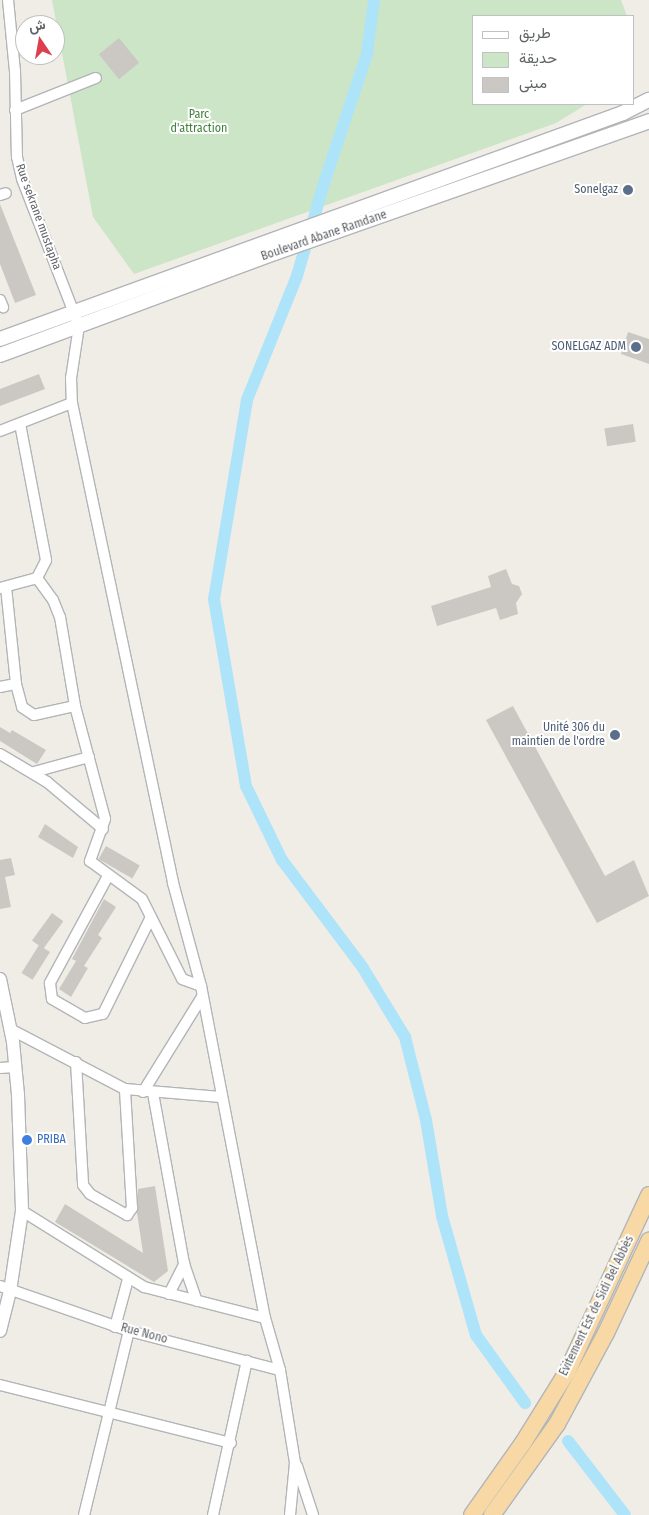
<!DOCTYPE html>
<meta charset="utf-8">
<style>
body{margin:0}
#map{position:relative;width:649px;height:1515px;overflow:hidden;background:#f0ede7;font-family:"Fira Sans Condensed",Vazirmatn,sans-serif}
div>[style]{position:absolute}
.green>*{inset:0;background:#cbe5c6}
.canal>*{height:12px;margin:-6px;padding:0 6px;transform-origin:6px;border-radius:6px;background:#aee4f9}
.building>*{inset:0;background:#cbc8c4;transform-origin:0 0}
.roads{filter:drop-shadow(1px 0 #b2b5b8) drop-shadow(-1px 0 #b2b5b8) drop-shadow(0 1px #b2b5b8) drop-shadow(0 -1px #b2b5b8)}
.minor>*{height:10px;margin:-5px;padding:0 5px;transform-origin:5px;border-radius:5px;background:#fff}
.tertiary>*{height:12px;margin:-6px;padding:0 6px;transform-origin:6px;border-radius:6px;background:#fff}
.secondary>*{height:14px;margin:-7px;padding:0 7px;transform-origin:7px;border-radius:7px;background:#fff}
.trunk>*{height:16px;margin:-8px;padding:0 8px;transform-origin:8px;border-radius:8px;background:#f8d9a5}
.dots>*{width:14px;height:14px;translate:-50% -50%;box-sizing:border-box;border:2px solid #fff;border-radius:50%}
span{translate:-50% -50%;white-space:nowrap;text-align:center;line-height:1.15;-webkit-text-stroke:4px #fff;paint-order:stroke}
.park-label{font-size:12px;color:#42813b}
.service-label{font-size:12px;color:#4e5e75}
.right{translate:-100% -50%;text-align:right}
.street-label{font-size:12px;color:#5f6366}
.shop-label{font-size:12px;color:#366cbe}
.left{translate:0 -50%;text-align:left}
.legend{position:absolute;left:472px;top:15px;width:162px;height:90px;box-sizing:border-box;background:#fff;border:1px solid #bfc1c2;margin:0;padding:6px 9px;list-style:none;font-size:15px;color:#5f6366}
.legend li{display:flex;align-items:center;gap:10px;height:25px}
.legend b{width:25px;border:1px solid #bfc1c2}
.north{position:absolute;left:15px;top:15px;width:50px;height:50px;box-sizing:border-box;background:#fff;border:1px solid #bfc1c2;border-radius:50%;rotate:348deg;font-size:14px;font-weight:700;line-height:20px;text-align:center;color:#5f6366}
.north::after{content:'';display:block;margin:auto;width:18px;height:22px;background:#de3f4c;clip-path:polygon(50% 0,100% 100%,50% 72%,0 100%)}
</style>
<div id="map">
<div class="green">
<i style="clip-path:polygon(52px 0,621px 0,627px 16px,473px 16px,473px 104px,587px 104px,556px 123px,134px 274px,93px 217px)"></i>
</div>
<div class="canal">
<i style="left:374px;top:0;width:54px;rotate:97.4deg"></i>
<i style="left:367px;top:54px;width:133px;rotate:108.4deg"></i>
<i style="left:325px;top:180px;width:100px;rotate:106.3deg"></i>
<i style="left:297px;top:276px;width:134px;rotate:112deg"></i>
<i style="left:247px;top:400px;width:202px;rotate:99.4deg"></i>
<i style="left:214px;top:599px;width:190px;rotate:80.3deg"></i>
<i style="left:246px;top:786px;width:82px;rotate:64.1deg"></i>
<i style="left:282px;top:860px;width:135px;rotate:53.1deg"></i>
<i style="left:363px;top:968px;width:81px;rotate:58.7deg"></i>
<i style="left:405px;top:1037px;width:86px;rotate:75.8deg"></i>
<i style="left:426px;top:1120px;width:97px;rotate:80.5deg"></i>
<i style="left:442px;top:1216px;width:124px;rotate:74.1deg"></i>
<i style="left:476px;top:1335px;width:84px;rotate:54.2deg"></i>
<i style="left:568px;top:1441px;width:93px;rotate:52.4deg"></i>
</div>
<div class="building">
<i style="left:119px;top:38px;width:32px;height:26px;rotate:51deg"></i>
<i style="clip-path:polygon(0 204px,36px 295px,15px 303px,0 264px)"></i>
<i style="clip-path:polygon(628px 332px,649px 339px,649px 364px,621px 354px)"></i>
<i style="clip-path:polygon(39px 374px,45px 389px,0 406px,0 389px)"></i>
<i style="left:633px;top:424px;width:18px;height:29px;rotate:81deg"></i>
<i style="clip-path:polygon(506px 569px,512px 584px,519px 586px,522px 594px,516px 603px,518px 614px,500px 620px,496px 608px,437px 626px,431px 606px,491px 587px,488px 576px)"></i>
<i style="clip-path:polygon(513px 706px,605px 876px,634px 860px,649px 896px,597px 923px,486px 720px)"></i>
<i style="clip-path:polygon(0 727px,10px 733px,12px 730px,46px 750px,37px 764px,0 741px)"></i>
<i style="clip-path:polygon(45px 824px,78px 847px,73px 858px,38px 837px)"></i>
<i style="left:106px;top:846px;width:39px;height:15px;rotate:30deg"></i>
<i style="clip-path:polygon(11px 858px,15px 875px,5px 877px,11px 907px,0 909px,0 860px)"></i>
<i style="clip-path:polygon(104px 899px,116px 907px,98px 935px,102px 938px,84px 966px,88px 968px,71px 997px,59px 989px,76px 961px,72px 959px)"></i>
<i style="left:52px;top:913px;width:14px;height:34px;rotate:36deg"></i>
<i style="left:39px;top:945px;width:13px;height:33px;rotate:32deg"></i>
<i style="clip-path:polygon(155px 1186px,168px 1271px,154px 1282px,55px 1222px,65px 1204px,143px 1253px,137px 1213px,138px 1189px)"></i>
</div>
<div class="roads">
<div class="minor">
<i style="left:8px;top:0;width:71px;rotate:84.4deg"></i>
<i style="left:15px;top:71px;width:86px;rotate:88.7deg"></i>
<i style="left:17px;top:157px;width:23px;rotate:77deg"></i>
<i style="left:22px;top:179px;width:158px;rotate:68.8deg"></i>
<i style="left:79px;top:326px;width:53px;rotate:98.7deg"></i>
<i style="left:71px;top:378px;width:25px;rotate:88deg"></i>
<i style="left:72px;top:403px;width:491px;rotate:78.1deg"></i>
<i style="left:173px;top:883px;width:107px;rotate:74.8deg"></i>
<i style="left:201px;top:986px;width:338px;rotate:79.1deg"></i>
<i style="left:265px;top:1318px;width:54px;rotate:73.9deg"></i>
<i style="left:280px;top:1370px;width:94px;rotate:80.8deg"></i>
<i style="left:295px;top:1463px;width:52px;rotate:95.5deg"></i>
<i style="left:15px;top:110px;width:87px;rotate:-21.6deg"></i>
<i style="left:0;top:195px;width:6px;rotate:-18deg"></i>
<i style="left:0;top:300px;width:8px;rotate:67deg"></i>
<i style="left:0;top:431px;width:77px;rotate:-21.3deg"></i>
<i style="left:37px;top:578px;width:27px;rotate:54deg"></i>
<i style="left:53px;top:600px;width:18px;rotate:68deg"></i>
<i style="left:60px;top:617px;width:90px;rotate:80.4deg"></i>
<i style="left:75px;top:706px;width:117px;rotate:75.1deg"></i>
<i style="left:105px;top:819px;width:45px;rotate:109.7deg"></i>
<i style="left:90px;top:861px;width:64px;rotate:36.2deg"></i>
<i style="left:142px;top:899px;width:89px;rotate:63.4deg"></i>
<i style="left:182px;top:979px;width:20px;rotate:20deg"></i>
<i style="left:6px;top:587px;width:98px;rotate:84.1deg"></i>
<i style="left:16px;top:684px;width:24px;rotate:75deg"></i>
<i style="left:22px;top:707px;width:14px;rotate:34deg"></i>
<i style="left:34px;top:715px;width:42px;rotate:-12.4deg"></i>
<i style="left:0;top:588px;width:38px;rotate:-15deg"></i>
<i style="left:37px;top:578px;width:20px;rotate:-63deg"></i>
<i style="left:46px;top:560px;width:138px;rotate:-100.8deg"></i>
<i style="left:0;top:687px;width:16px;rotate:-11deg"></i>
<i style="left:0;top:754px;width:55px;rotate:30.8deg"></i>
<i style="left:47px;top:782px;width:73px;rotate:40deg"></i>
<i style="left:34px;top:772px;width:57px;rotate:-15.3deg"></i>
<i style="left:108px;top:876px;width:122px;rotate:118.5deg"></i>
<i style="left:50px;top:983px;width:16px;rotate:83deg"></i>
<i style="left:52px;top:999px;width:38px;rotate:30deg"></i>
<i style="left:85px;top:1018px;width:18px;rotate:-13deg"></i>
<i style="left:103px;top:1014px;width:108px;rotate:-63.7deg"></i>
<i style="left:10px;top:1029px;width:130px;rotate:27.6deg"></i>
<i style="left:125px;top:1089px;width:96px;rotate:4.8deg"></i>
<i style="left:76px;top:1062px;width:123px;rotate:86.7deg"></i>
<i style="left:83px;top:1185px;width:11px;rotate:52deg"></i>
<i style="left:90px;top:1194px;width:43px;rotate:29.6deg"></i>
<i style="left:127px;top:1215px;width:9px;rotate:-54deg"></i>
<i style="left:132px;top:1208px;width:119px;rotate:-93.4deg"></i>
<i style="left:0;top:1068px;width:15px;rotate:-4deg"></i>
<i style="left:143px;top:1092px;width:112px;rotate:-58.2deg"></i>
<i style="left:153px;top:1093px;width:174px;rotate:79.7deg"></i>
<i style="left:184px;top:1264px;width:39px;rotate:71deg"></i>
<i style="left:22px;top:1211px;width:144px;rotate:31.9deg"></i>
<i style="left:144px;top:1287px;width:125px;rotate:14.4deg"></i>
<i style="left:0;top:1286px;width:137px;rotate:19.2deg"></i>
<i style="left:129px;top:1331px;width:156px;rotate:14.5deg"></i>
<i style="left:169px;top:1294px;width:34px;rotate:-63deg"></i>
<i style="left:115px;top:1327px;width:50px;rotate:-74.8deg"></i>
<i style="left:0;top:1385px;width:238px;rotate:14.1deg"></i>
<i style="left:297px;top:1466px;width:52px;rotate:71.9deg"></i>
<i style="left:84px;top:1515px;width:189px;rotate:-76.3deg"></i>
<i style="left:213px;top:1515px;width:158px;rotate:-77.6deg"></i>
</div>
<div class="tertiary">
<i style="left:0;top:979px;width:64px;rotate:78.3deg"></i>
<i style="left:13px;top:1042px;width:53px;rotate:84.6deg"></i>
<i style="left:18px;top:1095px;width:116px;rotate:88deg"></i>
<i style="left:22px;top:1211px;width:81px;rotate:98.5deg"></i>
<i style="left:10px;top:1291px;width:41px;rotate:104deg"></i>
</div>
<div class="secondary">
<i style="left:0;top:339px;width:663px;rotate:-19.94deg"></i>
<i style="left:623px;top:113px;width:29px;rotate:-27deg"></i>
<i style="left:0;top:355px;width:293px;rotate:-20.4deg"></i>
<i style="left:275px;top:253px;width:397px;rotate:-19.4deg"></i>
</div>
<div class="trunk">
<i style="left:472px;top:1515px;width:88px;rotate:-54.7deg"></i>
<i style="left:523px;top:1443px;width:84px;rotate:-58.2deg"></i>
<i style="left:567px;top:1372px;width:195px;rotate:-65.1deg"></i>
<i style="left:492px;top:1515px;width:112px;rotate:-54.5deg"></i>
<i style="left:557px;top:1424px;width:103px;rotate:-61.7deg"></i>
<i style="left:606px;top:1333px;width:102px;rotate:-64.9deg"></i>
</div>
</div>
<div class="dots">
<i style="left:628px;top:190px;background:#5c6f8a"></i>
<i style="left:636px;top:347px;background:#5c6f8a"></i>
<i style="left:615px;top:735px;background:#5c6f8a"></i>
<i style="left:27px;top:1140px;background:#3f7fe0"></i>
</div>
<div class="park-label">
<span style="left:199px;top:122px">Parc<br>d'attraction</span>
</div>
<div class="service-label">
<span class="right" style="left:618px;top:190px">Sonelgaz</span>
<span class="right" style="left:626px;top:347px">SONELGAZ ADM</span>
<span class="right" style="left:605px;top:735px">Unité 306 du<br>maintien de l'ordre</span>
</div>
<div class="street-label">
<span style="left:38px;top:217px;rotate:70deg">Rue sekrane mustapha</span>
<span style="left:324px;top:236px;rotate:-19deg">Boulevard Abane Ramdane</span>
<span style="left:597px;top:1306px;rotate:-64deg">Evitement Est de Sidi Bel Abbès</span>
<span style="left:144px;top:1334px;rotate:15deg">Rue Nono</span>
</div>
<div class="shop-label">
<span class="left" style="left:37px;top:1140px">PRIBA</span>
</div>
<ul class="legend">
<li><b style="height:6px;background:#fff"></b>طريق</li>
<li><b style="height:14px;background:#cbe5c6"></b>حديقة</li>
<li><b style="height:14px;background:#cbc8c4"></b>مبنى</li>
</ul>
<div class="north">ش</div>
</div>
